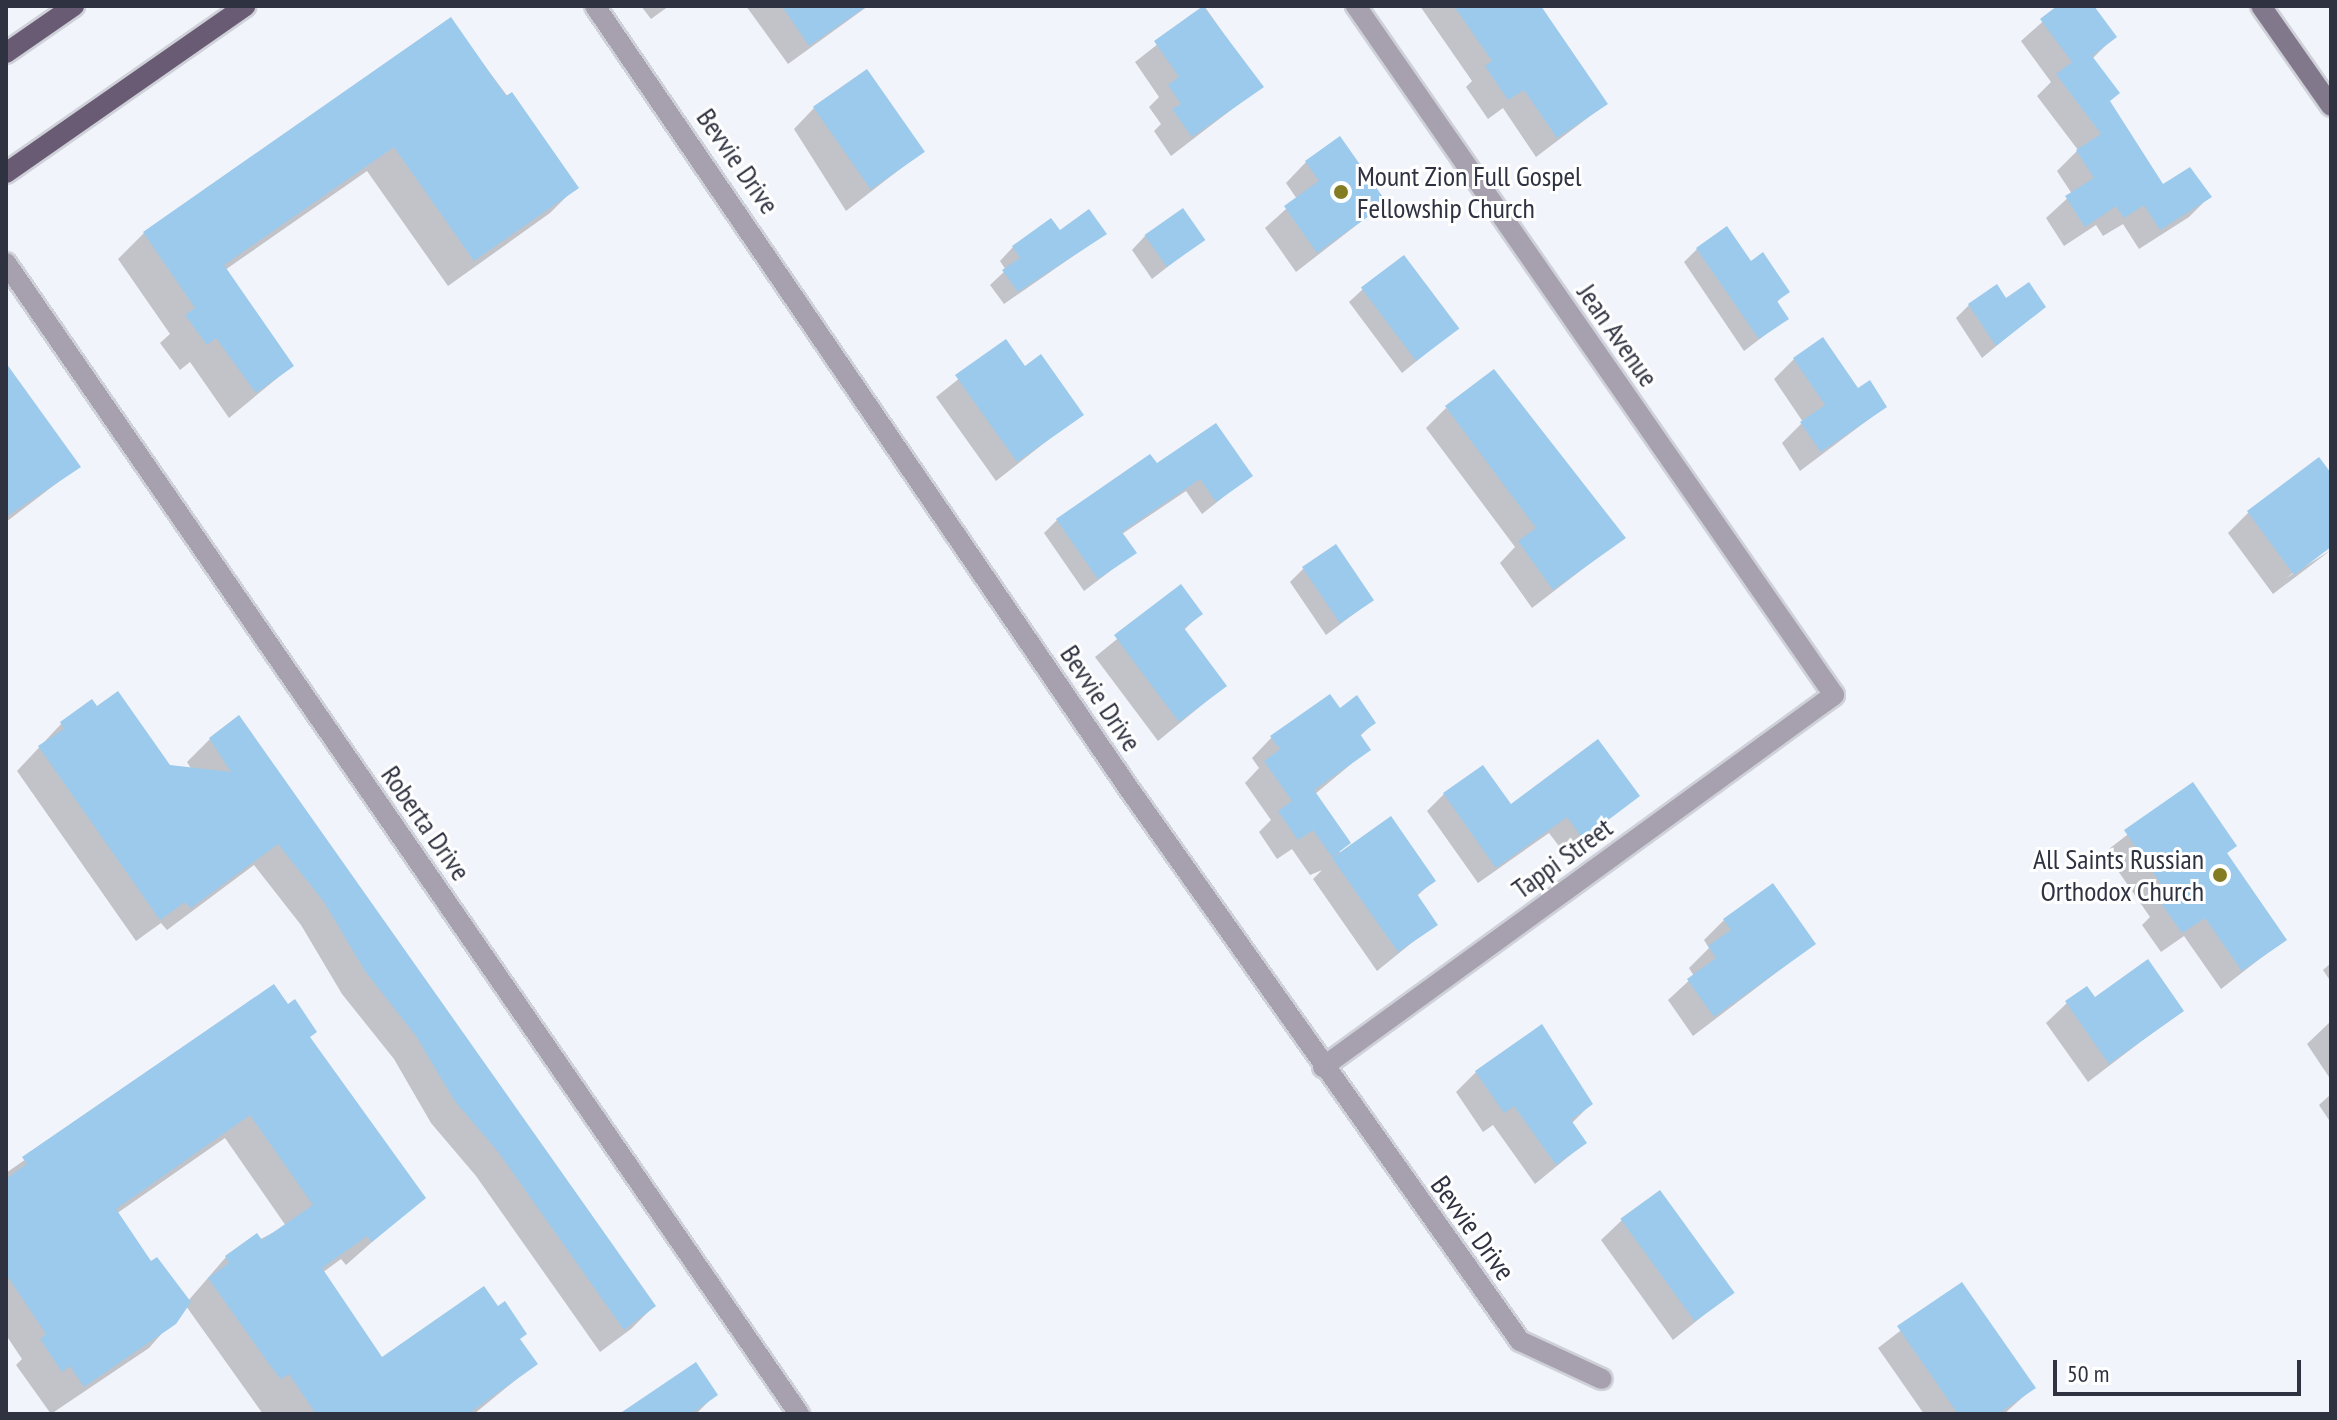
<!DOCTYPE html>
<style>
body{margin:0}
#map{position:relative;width:2337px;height:1420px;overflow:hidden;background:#f2f4fb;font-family:"PT Sans Narrow",sans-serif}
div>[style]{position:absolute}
.shadow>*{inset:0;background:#0003}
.building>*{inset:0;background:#9bcaec;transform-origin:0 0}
.roads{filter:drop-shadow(2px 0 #cfd1d9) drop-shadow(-2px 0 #cfd1d9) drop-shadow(0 2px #cfd1d9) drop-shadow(0 -2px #cfd1d9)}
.street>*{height:20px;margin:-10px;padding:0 10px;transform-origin:10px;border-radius:10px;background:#a7a0ae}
.secondary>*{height:20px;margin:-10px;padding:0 10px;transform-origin:10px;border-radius:10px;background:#82788c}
.primary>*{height:20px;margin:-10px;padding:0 10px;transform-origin:10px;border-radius:10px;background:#685b73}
.dots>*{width:22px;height:22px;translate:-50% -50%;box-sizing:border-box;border:4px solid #fff;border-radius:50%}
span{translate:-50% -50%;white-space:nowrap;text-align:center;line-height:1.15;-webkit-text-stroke:6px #fff;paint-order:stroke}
.street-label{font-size:28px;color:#2f3240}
.poi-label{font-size:28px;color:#2f3240}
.left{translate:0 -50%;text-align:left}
.right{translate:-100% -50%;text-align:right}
.frame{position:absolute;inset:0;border:8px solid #2f3240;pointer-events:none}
.scale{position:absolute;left:2053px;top:1360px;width:248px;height:36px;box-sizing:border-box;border:4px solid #2f3240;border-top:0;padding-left:10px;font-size:24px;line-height:28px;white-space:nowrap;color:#2f3240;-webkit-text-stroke:6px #fff;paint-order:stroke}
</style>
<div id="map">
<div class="shadow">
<i style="clip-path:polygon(641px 6px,669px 6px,651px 19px)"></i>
<i style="clip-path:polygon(746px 6px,868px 6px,788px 64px)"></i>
<i style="clip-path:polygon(1420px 6px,1539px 6px,1606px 104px,1536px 157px,1503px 108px,1488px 119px,1466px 87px,1472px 81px)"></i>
<i style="clip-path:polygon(2060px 6px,2091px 6px,2114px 37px,2092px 59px,2109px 102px,2162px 187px,2209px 197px,2189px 217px,2139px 249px,2123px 224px,2103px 236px,2096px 225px,2064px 246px,2046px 218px,2072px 194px,2057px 171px,2078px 150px,2037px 96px,2051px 82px,2021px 41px)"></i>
<i style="clip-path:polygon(1205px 7px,1261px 87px,1171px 156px,1154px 131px,1161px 124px,1149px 107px,1159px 97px,1135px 62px)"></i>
<i style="clip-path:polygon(450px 20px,576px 187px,550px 213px,448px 286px,367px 171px,225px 270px,292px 366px,229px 418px,190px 362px,180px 370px,160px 343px,170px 334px,118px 259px,144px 233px)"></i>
<i style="clip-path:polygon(814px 108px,922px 152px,846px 211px,794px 129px)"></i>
<i style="clip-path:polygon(1306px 162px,1385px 203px,1296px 272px,1265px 228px,1297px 199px,1286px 183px)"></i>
<i style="clip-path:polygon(1060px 232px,1105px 234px,1004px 304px,990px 285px,1006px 270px,1000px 261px,1013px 247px)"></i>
<i style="clip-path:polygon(1145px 236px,1202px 240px,1152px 279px,1132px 250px)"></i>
<i style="clip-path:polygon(1697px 249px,1750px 263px,1788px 291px,1776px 303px,1786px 319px,1744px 351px,1684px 262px)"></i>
<i style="clip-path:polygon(1363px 289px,1456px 329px,1402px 373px,1349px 302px)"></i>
<i style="clip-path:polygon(1969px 305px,2043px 307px,1982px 358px,1956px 318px)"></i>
<i style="clip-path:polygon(1005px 342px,1024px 369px,1081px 414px,996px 481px,936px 397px)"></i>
<i style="clip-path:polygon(1794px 359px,1885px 407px,1800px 471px,1782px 443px,1803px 422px,1774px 379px)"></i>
<i style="clip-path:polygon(6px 366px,78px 467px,6px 522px)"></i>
<i style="clip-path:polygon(1446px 408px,1623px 538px,1532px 608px,1500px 563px,1515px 547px,1426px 428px)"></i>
<i style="clip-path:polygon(1156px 466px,1250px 476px,1202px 514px,1186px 491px,1122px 534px,1134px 553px,1084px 591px,1044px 533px,1057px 520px)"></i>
<i style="clip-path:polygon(2331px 476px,2331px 545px,2285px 579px,2331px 550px,2273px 594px,2228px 533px,2248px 513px)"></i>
<i style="clip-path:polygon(1303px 569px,1372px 600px,1326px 635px,1290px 582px)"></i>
<i style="clip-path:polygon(1181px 587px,1201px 613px,1183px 631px,1225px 686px,1158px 741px,1095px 657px)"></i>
<i style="clip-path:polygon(1339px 710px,1374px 723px,1359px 737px,1368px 750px,1315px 794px,1349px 842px,1339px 852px,1433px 881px,1416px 897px,1435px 924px,1377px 971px,1313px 879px,1322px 870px,1310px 875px,1292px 849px,1277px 859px,1259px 832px,1271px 820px,1245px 783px,1259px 768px,1252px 758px,1272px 737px)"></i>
<i style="clip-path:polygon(61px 724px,169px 767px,192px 770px,187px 762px,210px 739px,654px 1306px,631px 1329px,600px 1352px,476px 1176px,431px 1123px,394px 1059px,342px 994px,301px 925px,254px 865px,167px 930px,161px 923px,136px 941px,17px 771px)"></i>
<i style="clip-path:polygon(2192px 785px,2234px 846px,2226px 854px,2284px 940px,2221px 989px,2184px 936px,2161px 952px,2142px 925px,2150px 917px,2105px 852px)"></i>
<i style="clip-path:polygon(1444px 794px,1510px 807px,1637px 796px,1565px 854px,1549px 833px,1478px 883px,1427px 811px)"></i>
<i style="clip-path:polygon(1724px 920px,1814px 944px,1693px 1036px,1668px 1000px,1694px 976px,1689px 968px,1709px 948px,1704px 940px)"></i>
<i style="clip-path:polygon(2331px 963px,2331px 982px,2323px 970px)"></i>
<i style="clip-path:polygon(evenodd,273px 987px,423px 1197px,346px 1265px,341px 1259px,322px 1273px,381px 1360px,518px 1340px,535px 1364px,474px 1414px,263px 1414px,186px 1306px,149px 1348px,51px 1414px,16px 1365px,22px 1359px,6px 1335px,6px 1173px,273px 987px,225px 1138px,286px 1226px,226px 1257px,188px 1301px,150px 1264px,116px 1214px,225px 1138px)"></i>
<i style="clip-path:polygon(2095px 999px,2181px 1011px,2088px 1082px,2046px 1023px,2067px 1003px)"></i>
<i style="clip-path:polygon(2331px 1021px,2331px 1080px,2307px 1044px)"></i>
<i style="clip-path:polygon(1476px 1072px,1591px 1104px,1571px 1124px,1585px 1143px,1535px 1184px,1493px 1125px,1483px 1132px,1456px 1092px)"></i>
<i style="clip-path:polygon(2331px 1094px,2331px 1123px,2319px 1105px)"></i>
<i style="clip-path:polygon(1622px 1220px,1731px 1293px,1673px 1340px,1601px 1240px)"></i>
<i style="clip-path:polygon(1961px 1284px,2033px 1388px,2004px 1414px,1924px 1414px,1878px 1348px)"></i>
<i style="clip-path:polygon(715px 1395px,696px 1414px,625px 1414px)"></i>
</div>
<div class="building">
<i style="clip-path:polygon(782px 6px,867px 6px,809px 46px)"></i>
<i style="clip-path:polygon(1203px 6px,1264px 87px,1192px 137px,1172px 109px,1181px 104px,1168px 85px,1179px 77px,1154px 41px)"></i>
<i style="clip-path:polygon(1454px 6px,1541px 6px,1608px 104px,1557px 138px,1524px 90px,1508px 100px,1485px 66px,1492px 61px)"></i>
<i style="clip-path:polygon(2057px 6px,2094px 6px,2117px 37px,2092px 56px,2120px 93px,2110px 101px,2163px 184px,2190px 167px,2212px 197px,2160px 230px,2144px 205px,2124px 218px,2116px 206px,2085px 227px,2065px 196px,2094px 178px,2076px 150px,2101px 134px,2056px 74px,2072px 62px,2040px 19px)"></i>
<i style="clip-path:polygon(451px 17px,506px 96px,512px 92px,579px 188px,474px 261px,394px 147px,224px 265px,294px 366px,256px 393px,216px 338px,207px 345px,185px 315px,195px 308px,143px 232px)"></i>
<i style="left:867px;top:69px;width:101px;height:66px;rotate:55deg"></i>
<i style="clip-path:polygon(1340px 136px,1387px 203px,1317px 253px,1284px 206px,1319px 181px,1305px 161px)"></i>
<i style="left:1183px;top:208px;width:39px;height:47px;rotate:55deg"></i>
<i style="clip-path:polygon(1089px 209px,1107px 234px,1018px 292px,1002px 270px,1020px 258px,1012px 246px,1051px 218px,1060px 230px)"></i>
<i style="clip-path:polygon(1727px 226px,1751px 261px,1763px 252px,1790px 292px,1777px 301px,1789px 319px,1759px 339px,1696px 248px)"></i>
<i style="left:1404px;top:255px;width:92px;height:54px;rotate:53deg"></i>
<i style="clip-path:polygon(2029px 282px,2046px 307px,1996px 346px,1968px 304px,1997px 284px,2006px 298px)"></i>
<i style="clip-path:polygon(1823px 337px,1858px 388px,1870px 380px,1887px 407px,1821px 452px,1800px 422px,1825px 405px,1793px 358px)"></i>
<i style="clip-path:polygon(1006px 339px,1025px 366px,1041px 354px,1084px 415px,1017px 462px,955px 375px)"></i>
<i style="clip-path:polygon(6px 363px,81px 467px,6px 517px)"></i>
<i style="clip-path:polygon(1494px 369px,1626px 538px,1553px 590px,1518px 541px,1536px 528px,1445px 406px)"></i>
<i style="clip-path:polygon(1216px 423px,1253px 476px,1216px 502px,1200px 479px,1122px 532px,1137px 553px,1098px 579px,1056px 519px,1150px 454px,1157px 463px)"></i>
<i style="clip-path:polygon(2319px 457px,2331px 473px,2331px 547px,2294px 575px,2247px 511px)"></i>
<i style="left:1336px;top:544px;width:68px;height:41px;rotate:56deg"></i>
<i style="clip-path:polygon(1181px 584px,1203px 614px,1184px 628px,1227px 686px,1179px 722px,1114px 635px)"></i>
<i style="clip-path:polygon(118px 691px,170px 765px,231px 772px,209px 738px,239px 715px,656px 1306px,624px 1330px,499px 1153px,454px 1100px,416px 1036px,365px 971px,324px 902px,278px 844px,191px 908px,185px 902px,160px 920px,38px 746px,64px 729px,60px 722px,92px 699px,97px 706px)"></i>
<i style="clip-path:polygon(1330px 694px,1340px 708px,1357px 695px,1376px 723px,1360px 734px,1371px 750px,1314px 790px,1351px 843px,1332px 857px,1313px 830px,1298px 840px,1278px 811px,1292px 801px,1264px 761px,1280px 749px,1270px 736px)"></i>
<i style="clip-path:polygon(1598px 739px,1640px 796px,1583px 839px,1567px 817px,1496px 868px,1443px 793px,1483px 765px,1511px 804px)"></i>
<i style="clip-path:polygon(2193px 782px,2237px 846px,2227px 853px,2287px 940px,2242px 971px,2205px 918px,2182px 933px,2161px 903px,2170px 897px,2124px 830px)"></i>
<i style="clip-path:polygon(1391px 816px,1436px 881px,1417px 894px,1438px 925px,1398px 952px,1332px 858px)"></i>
<i style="clip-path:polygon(1773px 883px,1816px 944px,1714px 1017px,1687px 979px,1716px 958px,1708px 946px,1731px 930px,1723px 919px)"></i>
<i style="clip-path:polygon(2148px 959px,2184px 1011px,2109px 1064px,2065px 1001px,2087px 986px,2095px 997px)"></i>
<i style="clip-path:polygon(274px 984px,288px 1004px,295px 999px,317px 1032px,310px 1037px,426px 1198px,372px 1242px,367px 1236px,322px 1268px,382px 1357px,484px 1286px,498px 1306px,505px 1301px,527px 1334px,520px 1339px,538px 1364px,468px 1414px,316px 1414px,289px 1374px,281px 1379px,272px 1368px,208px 1278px,229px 1263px,225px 1256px,257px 1233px,262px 1240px,313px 1205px,250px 1115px,116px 1209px,151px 1261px,157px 1257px,191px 1302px,176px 1324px,84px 1387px,70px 1366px,62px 1372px,40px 1339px,46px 1334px,6px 1274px,6px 1179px,27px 1164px,22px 1157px)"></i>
<i style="clip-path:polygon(1542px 1024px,1593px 1104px,1571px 1120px,1587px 1143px,1556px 1165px,1514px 1106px,1504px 1113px,1475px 1071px)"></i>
<i style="left:1660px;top:1190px;width:127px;height:49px;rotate:54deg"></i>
<i style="clip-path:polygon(1962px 1282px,2036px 1388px,1998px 1414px,1958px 1414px,1897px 1326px)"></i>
<i style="clip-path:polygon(696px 1362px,718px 1395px,691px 1414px,619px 1414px)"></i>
</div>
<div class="roads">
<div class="street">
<i style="left:595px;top:6px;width:944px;rotate:55.7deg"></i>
<i style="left:1127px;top:786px;width:680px;rotate:54.7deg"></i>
<i style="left:1520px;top:1341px;width:90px;rotate:24.9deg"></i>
<i style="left:6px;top:263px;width:1398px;rotate:55.43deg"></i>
<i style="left:1323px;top:1067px;width:632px;rotate:-36.05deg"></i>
<i style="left:1834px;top:695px;width:839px;rotate:-124.75deg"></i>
</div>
<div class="secondary">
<i style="left:2261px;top:6px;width:122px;rotate:55deg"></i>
</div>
<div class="primary">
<i style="left:6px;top:53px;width:83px;rotate:-34.7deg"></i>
<i style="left:6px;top:173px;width:292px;rotate:-34.9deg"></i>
</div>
</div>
<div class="dots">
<i style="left:1341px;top:192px;background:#847c23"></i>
<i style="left:2220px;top:875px;background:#847c23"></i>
</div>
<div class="street-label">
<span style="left:738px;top:161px;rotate:55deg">Bevvie Drive</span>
<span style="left:1618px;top:335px;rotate:55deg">Jean Avenue</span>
<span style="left:1101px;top:698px;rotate:56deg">Bevvie Drive</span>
<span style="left:426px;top:823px;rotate:55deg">Roberta Drive</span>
<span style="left:1562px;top:858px;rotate:-36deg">Tappi Street</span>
<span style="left:1473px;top:1228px;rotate:54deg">Bevvie Drive</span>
</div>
<div class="poi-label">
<span class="left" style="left:1357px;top:192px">Mount Zion Full Gospel<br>Fellowship Church</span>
<span class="right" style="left:2204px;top:875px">All Saints Russian<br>Orthodox Church</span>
</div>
<div class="frame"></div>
<div class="scale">50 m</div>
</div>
